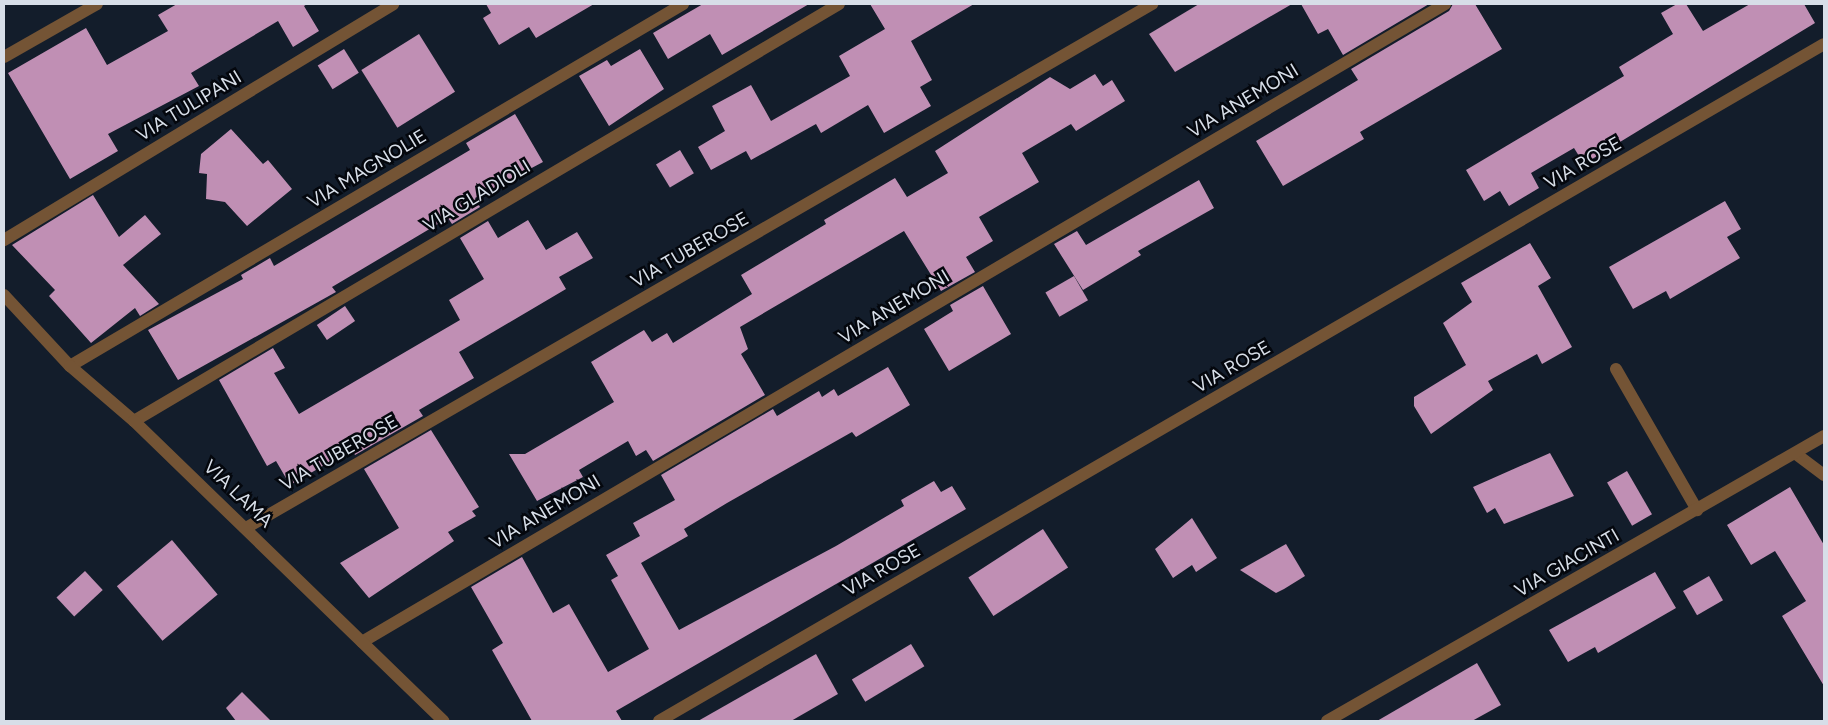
<!DOCTYPE html>
<style>
body{margin:0}
#map{position:relative;width:1828px;height:725px;overflow:hidden;background:#131d2b;font-family:Figtree,sans-serif}
div>[style]{position:absolute}
.building>*{inset:0;background:#c08fb4;transform-origin:0 0}
.service>*{height:12px;margin:-6px;padding:0 6px;transform-origin:6px;border-radius:6px;background:#745435}
.minor>*{height:12px;margin:-6px;padding:0 6px;transform-origin:6px;border-radius:6px;background:#745435}
.tertiary>*{height:12px;margin:-6px;padding:0 6px;transform-origin:6px;border-radius:6px;background:#745435}
span{translate:-50% -50%;white-space:nowrap;text-align:center;line-height:1.15;-webkit-text-stroke:5px #04070d;paint-order:stroke}
.street-label{font-size:19px;color:#d7dee8}
.frame{position:absolute;inset:0;border:5px solid #d7dee8;pointer-events:none}
</style>
<div id="map">
<div class="building">
<i style="clip-path:polygon(177px 4px,307px 4px,304px 6px,319px 31px,293px 47px,278px 21px,191px 73px,199px 86px,108px 134px,118px 151px,70px 179px,8px 73px,86px 28px,107px 65px,168px 31px,158px 15px)"></i>
<i style="clip-path:polygon(486px 4px,594px 4px,536px 38px,529px 27px,499px 45px,483px 18px,491px 13px)"></i>
<i style="clip-path:polygon(703px 4px,809px 4px,722px 55px,710px 34px,668px 59px,653px 33px)"></i>
<i style="clip-path:polygon(870px 4px,974px 4px,911px 41px,932px 80px,920px 87px,931px 106px,884px 133px,868px 105px,821px 133px,816px 124px,751px 160px,746px 151px,711px 170px,698px 147px,725px 131px,712px 106px,751px 85px,771px 121px,850px 76px,839px 56px,885px 29px)"></i>
<i style="clip-path:polygon(1199px 4px,1292px 4px,1175px 72px,1149px 34px)"></i>
<i style="clip-path:polygon(1301px 4px,1429px 4px,1343px 55px,1328px 29px,1318px 34px)"></i>
<i style="clip-path:polygon(1453px 4px,1475px 4px,1502px 49px,1360px 132px,1364px 139px,1283px 186px,1256px 141px,1358px 80px,1351px 69px,1449px 11px)"></i>
<i style="clip-path:polygon(1677px 4px,1686px 4px,1703px 31px,1750px 4px,1804px 4px,1815px 23px,1584px 164px,1574px 148px,1531px 173px,1539px 188px,1509px 206px,1500px 191px,1484px 201px,1466px 170px,1624px 76px,1619px 67px,1673px 34px,1661px 13px)"></i>
<i style="left:419px;top:34px;width:68px;height:68px;rotate:58deg"></i>
<i style="left:344px;top:49px;width:28px;height:31px;rotate:58deg"></i>
<i style="clip-path:polygon(640px 49px,664px 89px,609px 126px,579px 76px,607px 60px,611px 66px)"></i>
<i style="clip-path:polygon(1095px 74px,1103px 86px,1112px 80px,1125px 101px,1076px 131px,1071px 124px,1022px 153px,1039px 182px,979px 217px,993px 241px,966px 257px,975px 272px,941px 291px,904px 231px,740px 327px,748px 349px,741px 354px,765px 395px,653px 461px,646px 450px,636px 456px,628px 441px,579px 470px,583px 477px,537px 501px,509px 454px,525px 454px,614px 402px,591px 362px,644px 330px,652px 342px,667px 333px,673px 343px,752px 294px,741px 275px,826px 224px,824px 220px,895px 178px,907px 197px,948px 173px,935px 151px,1050px 77px,1070px 89px)"></i>
<i style="clip-path:polygon(515px 114px,543px 162px,475px 198px,480px 207px,452px 224px,448px 218px,332px 287px,336px 292px,178px 380px,148px 330px,243px 279px,241px 275px,270px 258px,274px 266px,470px 150px,466px 143px)"></i>
<i style="clip-path:polygon(231px 129px,263px 164px,268px 160px,292px 189px,247px 226px,225px 202px,206px 199px,207px 174px,199px 173px,201px 154px)"></i>
<i style="left:680px;top:150px;width:27px;height:28px;rotate:59deg"></i>
<i style="clip-path:polygon(1199px 180px,1214px 208px,1138px 251px,1141px 255px,1083px 290px,1054px 244px,1077px 231px,1086px 245px)"></i>
<i style="clip-path:polygon(93px 195px,119px 237px,145px 215px,161px 234px,123px 265px,159px 304px,140px 316px,135px 308px,91px 343px,49px 296px,55px 290px,12px 245px)"></i>
<i style="clip-path:polygon(1725px 201px,1741px 229px,1727px 237px,1740px 258px,1670px 299px,1666px 291px,1633px 309px,1609px 267px)"></i>
<i style="clip-path:polygon(528px 220px,546px 250px,577px 232px,593px 258px,559px 277px,566px 289px,459px 352px,474px 378px,419px 410px,423px 416px,355px 455px,352px 449px,290px 485px,276px 461px,267px 466px,219px 380px,273px 348px,285px 368px,274px 373px,299px 414px,460px 320px,449px 300px,484px 279px,460px 238px,488px 221px,498px 238px)"></i>
<i style="clip-path:polygon(1530px 243px,1551px 278px,1538px 286px,1572px 347px,1542px 364px,1537px 354px,1488px 381px,1493px 390px,1431px 434px,1414px 406px,1414px 397px,1466px 365px,1443px 323px,1472px 302px,1461px 283px)"></i>
<i style="left:1074px;top:276px;width:28px;height:33px;rotate:60deg"></i>
<i style="clip-path:polygon(983px 286px,1011px 334px,949px 371px,924px 329px,953px 311px,950px 305px)"></i>
<i style="left:345px;top:306px;width:18px;height:34px;rotate:56deg"></i>
<i style="clip-path:polygon(888px 367px,910px 405px,856px 437px,852px 432px,727px 503px,684px 529px,688px 536px,641px 563px,679px 630px,836px 546px,904px 506px,901px 500px,934px 481px,941px 492px,952px 486px,966px 509px,616px 711px,622px 721px,532px 721px,492px 650px,503px 643px,471px 587px,522px 557px,553px 613px,569px 604px,608px 672px,649px 649px,611px 580px,618px 576px,606px 555px,640px 536px,633px 523px,675px 500px,661px 475px,773px 409px,777px 416px,819px 391px,822px 397px,834px 389px,838px 396px)"></i>
<i style="clip-path:polygon(431px 430px,479px 507px,472px 511px,476px 516px,448px 532px,454px 541px,369px 598px,340px 563px,399px 528px,364px 469px)"></i>
<i style="clip-path:polygon(1550px 453px,1574px 496px,1504px 524px,1495px 508px,1487px 513px,1473px 487px)"></i>
<i style="left:1627px;top:471px;width:50px;height:23px;rotate:60deg"></i>
<i style="clip-path:polygon(1790px 487px,1824px 545px,1824px 686px,1782px 616px,1806px 601px,1775px 551px,1751px 565px,1727px 525px)"></i>
<i style="clip-path:polygon(1192px 518px,1217px 558px,1196px 572px,1192px 565px,1173px 578px,1155px 549px)"></i>
<i style="left:1043px;top:529px;width:46px;height:89px;rotate:57deg"></i>
<i style="left:172px;top:540px;width:71px;height:72px;rotate:50deg"></i>
<i style="clip-path:polygon(1286px 544px,1305px 576px,1284px 589px,1276px 593px,1240px 570px)"></i>
<i style="left:85px;top:571px;width:26px;height:39px;rotate:47deg"></i>
<i style="clip-path:polygon(1655px 572px,1676px 608px,1598px 653px,1595px 647px,1568px 662px,1549px 630px)"></i>
<i style="left:1709px;top:576px;width:28px;height:30px;rotate:60deg"></i>
<i style="left:911px;top:644px;width:26px;height:69px;rotate:59deg"></i>
<i style="clip-path:polygon(816px 654px,838px 694px,791px 721px,698px 721px)"></i>
<i style="clip-path:polygon(1477px 663px,1501px 705px,1472px 721px,1377px 721px)"></i>
<i style="clip-path:polygon(242px 692px,271px 721px,236px 721px,226px 708px)"></i>
</div>
<div class="service">
<i style="left:1616px;top:369px;width:163px;rotate:60.1deg"></i>
</div>
<div class="minor">
<i style="left:4px;top:57px;width:107px;rotate:-29.7deg"></i>
<i style="left:4px;top:240px;width:455px;rotate:-31.2deg"></i>
<i style="left:70px;top:366px;width:712px;rotate:-30.56deg"></i>
<i style="left:134px;top:421px;width:819px;rotate:-30.6deg"></i>
<i style="left:1796px;top:454px;width:35px;rotate:37deg"></i>
<i style="left:246px;top:528px;width:1047px;rotate:-30.04deg"></i>
<i style="left:362px;top:642px;width:1257px;rotate:-30.5deg"></i>
<i style="left:659px;top:721px;width:1347px;rotate:-30.16deg"></i>
<i style="left:1327px;top:721px;width:573px;rotate:-29.83deg"></i>
</div>
<div class="tertiary">
<i style="left:4px;top:295px;width:97px;rotate:47.1deg"></i>
<i style="left:70px;top:366px;width:84px;rotate:40.7deg"></i>
<i style="left:134px;top:421px;width:431px;rotate:44.1deg"></i>
</div>
<div class="street-label">
<span style="left:1243px;top:101px;rotate:-31deg">VIA ANEMONI</span>
<span style="left:189px;top:106px;rotate:-31deg">VIA TULIPANI</span>
<span style="left:1583px;top:163px;rotate:-30deg">VIA ROSE</span>
<span style="left:367px;top:169px;rotate:-31deg">VIA MAGNOLIE</span>
<span style="left:477px;top:196px;rotate:-31deg">VIA GLADIOLI</span>
<span style="left:690px;top:250px;rotate:-30deg">VIA TUBEROSE</span>
<span style="left:894px;top:307px;rotate:-31deg">VIA ANEMONI</span>
<span style="left:1232px;top:367px;rotate:-30deg">VIA ROSE</span>
<span style="left:339px;top:453px;rotate:-30deg">VIA TUBEROSE</span>
<span style="left:238px;top:494px;rotate:44deg">VIA LAMA</span>
<span style="left:545px;top:512px;rotate:-31deg">VIA ANEMONI</span>
<span style="left:1567px;top:563px;rotate:-30deg">VIA GIACINTI</span>
<span style="left:882px;top:570px;rotate:-30deg">VIA ROSE</span>
</div>
<div class="frame"></div>
</div>
